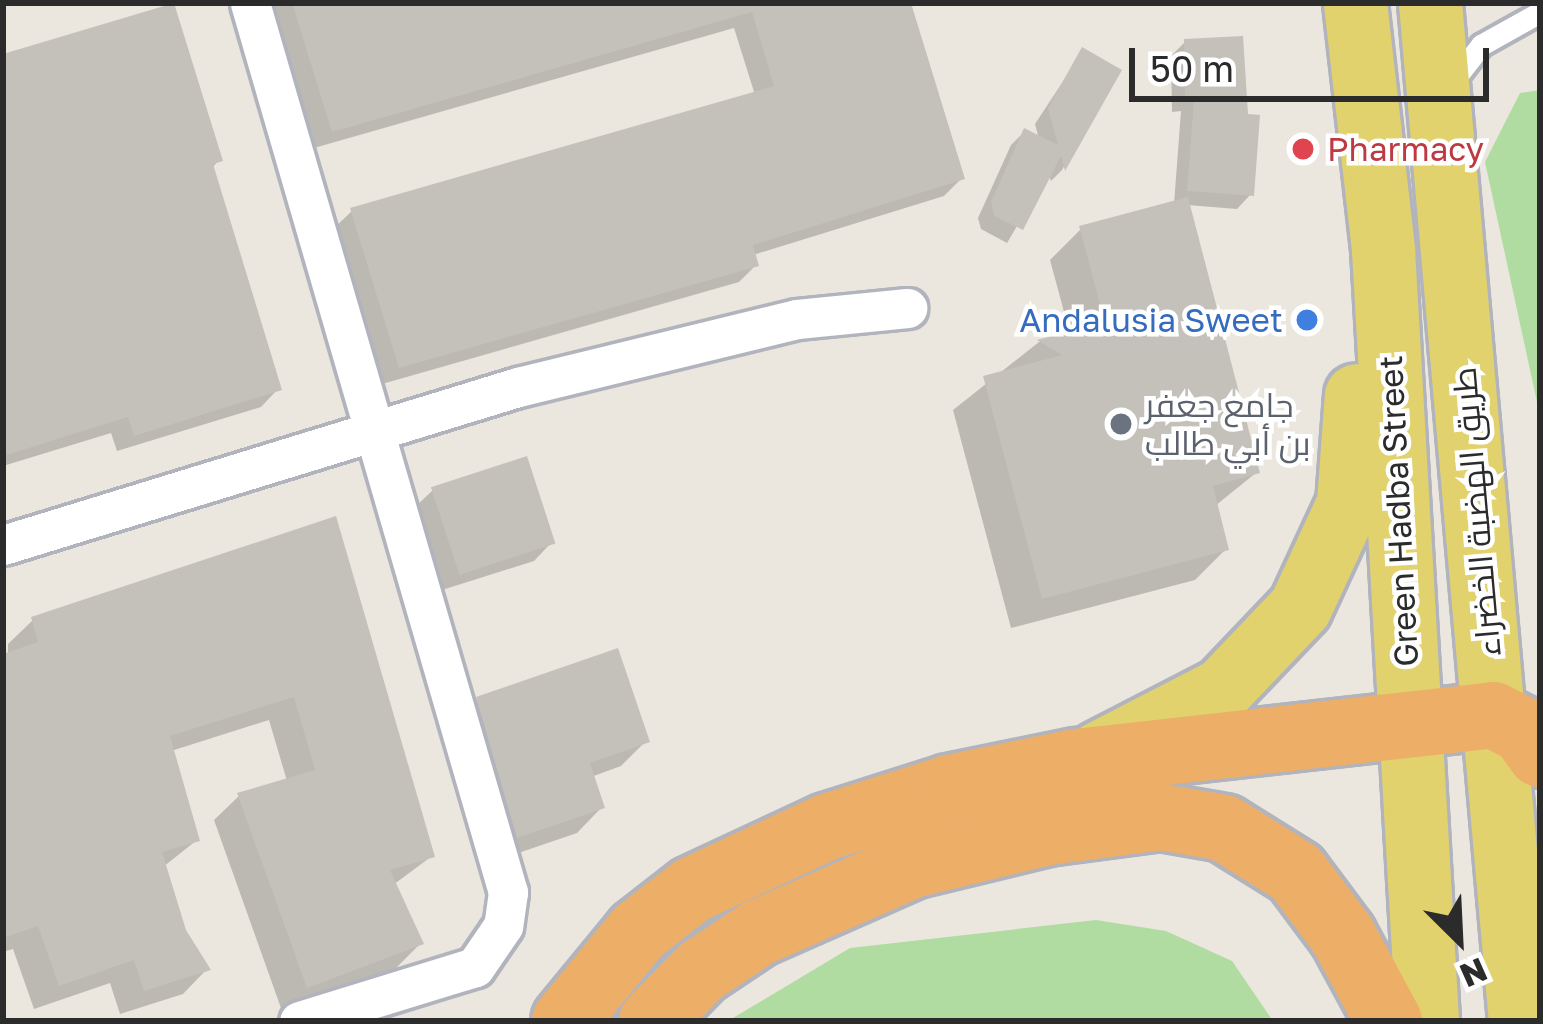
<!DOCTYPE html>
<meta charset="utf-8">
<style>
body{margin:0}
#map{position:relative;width:1543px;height:1024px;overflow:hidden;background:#ebe7df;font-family:"Golos Text",Cairo,sans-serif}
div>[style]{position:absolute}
.green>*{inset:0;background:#b0dca1}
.shadow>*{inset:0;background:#0003}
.building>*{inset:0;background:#c4c1ba;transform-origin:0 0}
.roads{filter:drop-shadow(3px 0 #b2b4bd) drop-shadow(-3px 0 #b2b4bd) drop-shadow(0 3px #b2b4bd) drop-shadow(0 -3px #b2b4bd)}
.lane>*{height:21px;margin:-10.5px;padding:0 10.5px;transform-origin:10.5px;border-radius:10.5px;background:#fff}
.street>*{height:39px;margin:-19.5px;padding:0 19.5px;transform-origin:19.5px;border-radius:19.5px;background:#fff}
.primary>*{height:63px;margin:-31.5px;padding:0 31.5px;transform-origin:31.5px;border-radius:31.5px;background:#e2d26d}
.highway>*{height:66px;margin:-33px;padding:0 33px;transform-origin:33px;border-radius:33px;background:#edae68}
.dots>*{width:33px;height:33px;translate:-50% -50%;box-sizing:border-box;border:6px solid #fff;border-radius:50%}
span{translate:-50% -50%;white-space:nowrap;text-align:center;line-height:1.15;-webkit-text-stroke:9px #fff;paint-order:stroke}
.health-label{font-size:33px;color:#be3a42}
.left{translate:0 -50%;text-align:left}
.shop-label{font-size:33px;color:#366cbe}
.right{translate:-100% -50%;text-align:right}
.worship-label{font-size:33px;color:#5b616d}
.street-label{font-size:33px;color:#2b2b2b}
.frame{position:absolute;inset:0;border:6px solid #2b2b2b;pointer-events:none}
.north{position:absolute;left:1399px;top:880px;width:120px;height:120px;-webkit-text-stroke:9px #fff;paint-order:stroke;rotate:156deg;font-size:33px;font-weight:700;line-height:48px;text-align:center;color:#2b2b2b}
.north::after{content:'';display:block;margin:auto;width:42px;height:54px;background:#2b2b2b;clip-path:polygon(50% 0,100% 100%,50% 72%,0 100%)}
.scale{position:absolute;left:1129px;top:48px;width:360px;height:54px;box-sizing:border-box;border:6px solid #2b2b2b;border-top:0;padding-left:15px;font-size:36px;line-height:42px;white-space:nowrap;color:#2b2b2b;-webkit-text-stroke:9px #fff;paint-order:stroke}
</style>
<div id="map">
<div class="green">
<i style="clip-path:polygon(1540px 90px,1540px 416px,1485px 162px,1520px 93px)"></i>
<i style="clip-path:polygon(1096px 920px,1166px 931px,1232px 961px,1273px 1021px,728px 1021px,850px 948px)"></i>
</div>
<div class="shadow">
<i style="clip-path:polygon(269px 3px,907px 3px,961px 179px,944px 196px,753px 255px,756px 265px,739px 282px,382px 384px,334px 228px,352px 211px,755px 95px,734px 28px,314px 148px)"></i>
<i style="clip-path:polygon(1185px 42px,1251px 194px,1237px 209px,1187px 205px,1257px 472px,1215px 506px,1226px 549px,1195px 580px,1011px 628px,953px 410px,1039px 342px,1070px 334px,1050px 260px,1081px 229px,1174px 204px,1181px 111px,1172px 112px,1171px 56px)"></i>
<i style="clip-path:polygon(1083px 51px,1118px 71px,1062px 170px,1051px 181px,1048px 173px,1007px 243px,981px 229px,978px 218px,1011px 145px,1025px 131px,1039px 139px,1035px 124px)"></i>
<i style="clip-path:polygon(3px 58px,219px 160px,211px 169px,278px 389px,261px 407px,117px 451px,111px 433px,3px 466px)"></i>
<i style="clip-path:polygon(433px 490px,551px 543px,534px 561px,442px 590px,415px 507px)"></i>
<i style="clip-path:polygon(334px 519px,432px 856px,393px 885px,421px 943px,396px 968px,282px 1011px,214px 820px,239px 796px,287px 781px,269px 720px,171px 751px,197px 840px,163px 867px,183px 932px,207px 969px,183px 994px,120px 1014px,110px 983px,34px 1009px,13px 949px,3px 952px,8px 644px,33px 620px)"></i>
<i style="clip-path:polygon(478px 699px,646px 741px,621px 766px,591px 777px,602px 807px,577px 833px,492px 862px,453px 725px)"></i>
</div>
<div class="building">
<i style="clip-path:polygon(174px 3px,223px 161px,213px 164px,282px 390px,134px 436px,128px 417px,3px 456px,3px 54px)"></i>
<i style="clip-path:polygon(292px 3px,911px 3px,965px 179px,753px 245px,759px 266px,399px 368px,350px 208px,774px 86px,752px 12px,332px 132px)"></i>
<i style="clip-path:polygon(1243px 36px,1248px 114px,1260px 115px,1254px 196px,1187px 191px,1194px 98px,1185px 99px,1184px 39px)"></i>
<i style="clip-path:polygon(1082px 47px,1122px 70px,1065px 171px,1061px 156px,1023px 230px,994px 216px,991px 202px,1024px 128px,1058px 145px,1048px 108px)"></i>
<i style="clip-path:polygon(1188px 197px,1260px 473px,1213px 486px,1229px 550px,1042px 599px,983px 376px,1062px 355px,1037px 340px,1105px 322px,1079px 226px)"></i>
<i style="left:527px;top:456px;width:92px;height:101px;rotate:72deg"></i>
<i style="clip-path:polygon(336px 516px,435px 857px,390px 870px,424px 944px,307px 988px,237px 793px,315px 770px,294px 697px,170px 736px,200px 841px,162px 852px,186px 930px,211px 970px,144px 991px,134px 960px,59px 986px,38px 926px,3px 938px,3px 654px,38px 642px,31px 617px)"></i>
<i style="clip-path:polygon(618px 648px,650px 742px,590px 763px,605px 808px,517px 838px,476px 697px)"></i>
</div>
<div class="roads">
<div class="lane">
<i style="left:1453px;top:81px;width:46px;rotate:-52.1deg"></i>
<i style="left:1481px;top:45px;width:68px;rotate:-29.2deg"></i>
</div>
<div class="street">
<i style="left:250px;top:3px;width:926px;rotate:73.82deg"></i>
<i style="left:508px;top:892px;width:34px;rotate:98deg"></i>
<i style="left:503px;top:926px;width:50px;rotate:124.3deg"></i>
<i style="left:475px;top:967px;width:184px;rotate:162.9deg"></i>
<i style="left:3px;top:545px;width:539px;rotate:-17.06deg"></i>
<i style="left:518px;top:387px;width:287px;rotate:-13.7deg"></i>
<i style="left:797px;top:319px;width:111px;rotate:-5.7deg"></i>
</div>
<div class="primary">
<i style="left:1355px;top:3px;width:249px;rotate:83.5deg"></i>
<i style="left:1383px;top:250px;width:772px;rotate:86.73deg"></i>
<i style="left:1430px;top:3px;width:1022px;rotate:84.95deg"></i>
<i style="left:1098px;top:753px;width:140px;rotate:-27.3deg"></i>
<i style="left:1222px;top:689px;width:113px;rotate:-46.4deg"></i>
<i style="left:1300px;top:607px;width:115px;rotate:-65.2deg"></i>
<i style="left:1348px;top:503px;width:108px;rotate:-85.8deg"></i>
</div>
<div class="highway">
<i style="left:565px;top:1021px;width:115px;rotate:-50.6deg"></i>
<i style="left:638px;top:932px;width:68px;rotate:-37.9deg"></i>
<i style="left:692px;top:890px;width:149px;rotate:-25deg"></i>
<i style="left:827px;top:827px;width:128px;rotate:-17.7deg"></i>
<i style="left:949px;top:788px;width:130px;rotate:-11.6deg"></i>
<i style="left:1076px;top:762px;width:420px;rotate:-6.4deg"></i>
<i style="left:1493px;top:715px;width:35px;rotate:27deg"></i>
<i style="left:1524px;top:731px;width:28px;rotate:55deg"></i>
<i style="left:652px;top:1021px;width:70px;rotate:-45.6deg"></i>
<i style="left:701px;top:971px;width:69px;rotate:-33.7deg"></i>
<i style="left:758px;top:933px;width:168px;rotate:-23.8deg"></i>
<i style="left:912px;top:865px;width:139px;rotate:-13.7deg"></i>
<i style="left:1047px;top:832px;width:115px;rotate:-7.5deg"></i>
<i style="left:1161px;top:817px;width:64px;rotate:9.9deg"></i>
<i style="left:1224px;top:828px;width:85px;rotate:32deg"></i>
<i style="left:1296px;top:873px;width:79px;rotate:53.3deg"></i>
<i style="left:1343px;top:936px;width:97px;rotate:61.6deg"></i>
</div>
</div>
<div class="dots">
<i style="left:1303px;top:149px;background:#e0444e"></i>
<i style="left:1307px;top:320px;background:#3f7fe0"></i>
<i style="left:1121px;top:424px;background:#6b7280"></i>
</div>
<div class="health-label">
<span class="left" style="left:1327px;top:149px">Pharmacy</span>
</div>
<div class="shop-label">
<span class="right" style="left:1283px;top:320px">Andalusia Sweet</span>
</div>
<div class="worship-label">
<span class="left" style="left:1145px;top:424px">جامع جعفر<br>بن أبي طالب</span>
</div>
<div class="street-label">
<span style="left:1398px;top:511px;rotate:-93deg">Green Hadba Street</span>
<span style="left:1476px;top:512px;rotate:-95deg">طريق الهضبة الخضراء</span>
</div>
<div class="frame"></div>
<div class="north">N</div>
<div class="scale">50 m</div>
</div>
